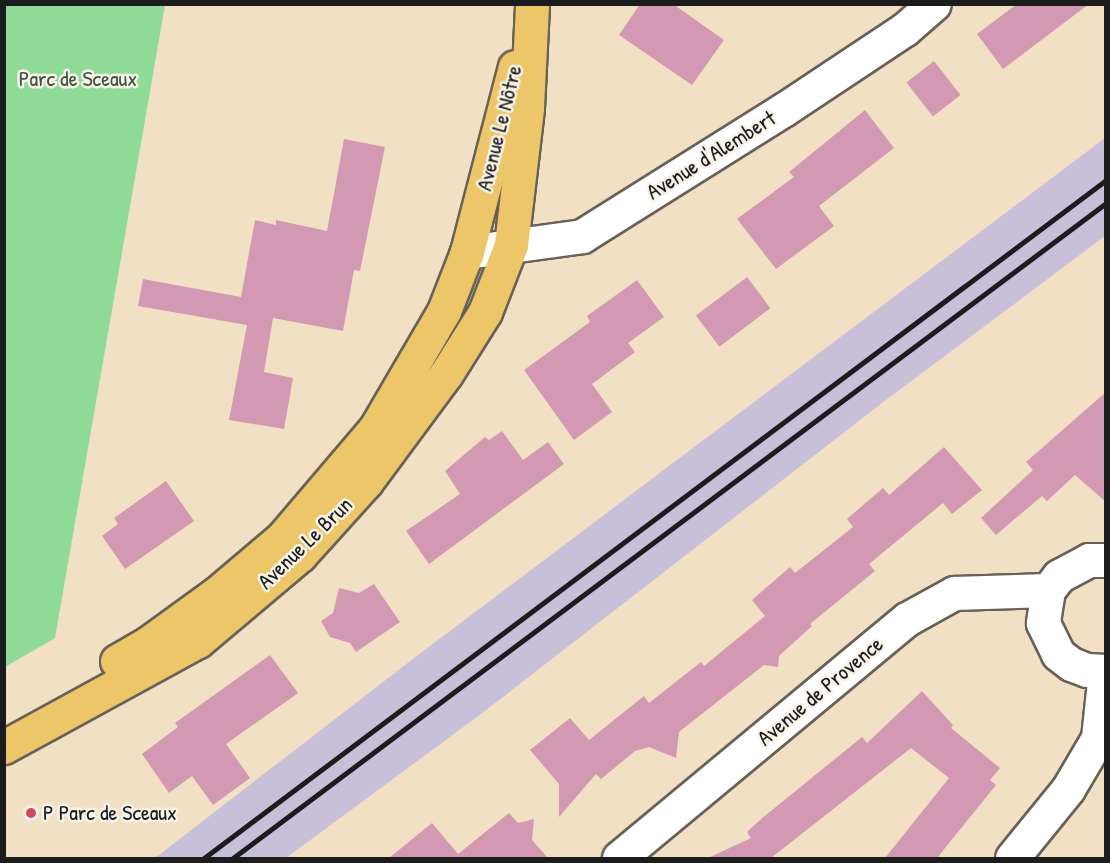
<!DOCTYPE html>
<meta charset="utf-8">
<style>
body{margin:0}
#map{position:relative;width:1110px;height:863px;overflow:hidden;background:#f2e0c4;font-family:"Patrick Hand",sans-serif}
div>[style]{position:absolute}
.industrial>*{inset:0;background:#c8bfd8}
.green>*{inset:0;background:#8fda97}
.building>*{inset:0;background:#d399b2;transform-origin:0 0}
.roads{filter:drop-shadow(2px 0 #676157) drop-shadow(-2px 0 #676157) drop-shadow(0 2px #676157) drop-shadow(0 -2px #676157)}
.minor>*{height:33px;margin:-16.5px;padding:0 16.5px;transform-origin:16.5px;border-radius:16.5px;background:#fff}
.major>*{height:33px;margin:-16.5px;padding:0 16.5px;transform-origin:16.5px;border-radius:16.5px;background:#ecc669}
.rail>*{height:4.5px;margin:-2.25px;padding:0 2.25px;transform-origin:2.25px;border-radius:2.25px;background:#1c1c1c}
.dots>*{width:16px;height:16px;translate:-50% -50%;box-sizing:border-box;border:3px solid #f7f3e8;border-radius:50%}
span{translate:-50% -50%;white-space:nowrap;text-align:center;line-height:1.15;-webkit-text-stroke:5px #f7f3e8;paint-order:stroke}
.park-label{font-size:22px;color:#3e5541}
.street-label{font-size:22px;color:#1c1c1c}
.poi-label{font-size:22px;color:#1c1c1c}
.left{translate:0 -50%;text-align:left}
.frame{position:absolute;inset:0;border:6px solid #1c1c1c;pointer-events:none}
</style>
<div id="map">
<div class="industrial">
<i style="clip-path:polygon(1105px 138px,1105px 236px,882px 403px,481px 714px,286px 858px,155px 858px,418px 655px)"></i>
</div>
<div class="green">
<i style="clip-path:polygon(5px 4px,165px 5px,55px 638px,5px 667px)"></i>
</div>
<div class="building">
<i style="clip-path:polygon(640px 4px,673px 4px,724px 40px,692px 85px,619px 35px)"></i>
<i style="clip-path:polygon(1017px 4px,1089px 4px,1003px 69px,977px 34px)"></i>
<i style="left:934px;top:61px;width:43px;height:35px;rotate:52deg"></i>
<i style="clip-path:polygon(865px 110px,894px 148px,819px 206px,834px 226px,776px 269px,737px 219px,794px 177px,789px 172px)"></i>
<i style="clip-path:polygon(344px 139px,385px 147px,360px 271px,354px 270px,343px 331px,273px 318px,264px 372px,293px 378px,284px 429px,229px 420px,247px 325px,138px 306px,143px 279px,241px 297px,255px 220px,276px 225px,276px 220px,327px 231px)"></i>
<i style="left:747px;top:277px;width:39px;height:64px;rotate:53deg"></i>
<i style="clip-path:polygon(637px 280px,664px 317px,628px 343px,635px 352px,592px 384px,612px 412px,574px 440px,524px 370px,590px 322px,587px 316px)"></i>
<i style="clip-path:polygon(1106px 392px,1106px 502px,1075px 475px,1047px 501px,1042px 496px,996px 535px,981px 518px,1033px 470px,1026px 462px)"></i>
<i style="clip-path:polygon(502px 431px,523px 460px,548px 442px,564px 464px,429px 564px,406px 531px,460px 494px,445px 471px,485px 437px,489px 440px)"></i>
<i style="clip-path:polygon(944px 447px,982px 490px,952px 514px,943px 503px,869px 564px,875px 571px,810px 624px,812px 626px,779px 656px,778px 667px,764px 665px,679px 732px,676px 758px,649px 747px,635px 751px,601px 779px,596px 774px,559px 817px,559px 784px,530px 750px,570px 718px,589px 740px,644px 696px,649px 703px,701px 662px,704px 666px,765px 616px,752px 600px,790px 567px,795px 573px,853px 527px,847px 519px,883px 488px,889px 495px)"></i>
<i style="clip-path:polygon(166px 481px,194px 521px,125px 569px,102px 536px,118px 524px,114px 518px)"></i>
<i style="clip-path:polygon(374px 584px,400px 622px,356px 652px,350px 643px,330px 637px,321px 621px,333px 613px,339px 588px,359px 593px)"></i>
<i style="clip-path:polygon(270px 655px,298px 693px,226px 744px,250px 778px,213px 805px,192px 776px,169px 793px,142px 754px,178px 727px,175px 723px)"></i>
<i style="clip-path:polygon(922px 691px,953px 725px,951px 728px,1000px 768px,990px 780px,996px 785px,937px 858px,885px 858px,949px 778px,911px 748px,771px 858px,708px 858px,751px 838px,747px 832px,760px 820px,862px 737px,867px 743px)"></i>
<i style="clip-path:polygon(509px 813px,518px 823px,534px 819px,532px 840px,548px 858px,389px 858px,432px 823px,458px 854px)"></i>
</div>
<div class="roads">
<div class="minor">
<i style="left:467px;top:252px;width:116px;rotate:-7.9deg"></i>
<i style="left:582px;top:236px;width:237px;rotate:-32.1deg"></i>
<i style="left:783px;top:110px;width:146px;rotate:-33.6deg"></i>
<i style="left:905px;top:29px;width:38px;rotate:-41deg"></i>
<i style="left:1106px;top:560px;width:17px;rotate:180deg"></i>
<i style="left:1089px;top:560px;width:34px;rotate:152deg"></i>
<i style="left:1059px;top:576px;width:18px;rotate:128deg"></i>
<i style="left:1048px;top:590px;width:33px;rotate:99deg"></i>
<i style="left:1043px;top:623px;width:34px;rotate:64deg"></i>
<i style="left:1058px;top:654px;width:16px;rotate:38deg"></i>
<i style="left:1071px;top:664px;width:17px;rotate:21deg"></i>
<i style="left:1087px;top:670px;width:19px;rotate:3deg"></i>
<i style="left:619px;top:858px;width:374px;rotate:-39.7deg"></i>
<i style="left:907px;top:619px;width:54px;rotate:-29deg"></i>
<i style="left:954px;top:593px;width:94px;rotate:-1.8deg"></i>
<i style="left:1012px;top:858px;width:89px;rotate:-50.9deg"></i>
<i style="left:1068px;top:789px;width:59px;rotate:-59.5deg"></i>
<i style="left:1098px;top:738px;width:67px;rotate:-84deg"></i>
</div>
<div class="major">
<i style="left:117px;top:661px;width:36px;rotate:-30deg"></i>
<i style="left:148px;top:643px;width:85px;rotate:-35.9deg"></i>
<i style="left:217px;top:593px;width:87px;rotate:-40.3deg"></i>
<i style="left:283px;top:537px;width:142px;rotate:-49.6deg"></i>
<i style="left:375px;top:429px;width:137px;rotate:-59.7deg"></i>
<i style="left:444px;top:311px;width:63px;rotate:-68.7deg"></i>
<i style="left:467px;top:252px;width:191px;rotate:-75.5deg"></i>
<i style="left:4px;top:747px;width:221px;rotate:-28.7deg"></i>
<i style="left:198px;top:641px;width:133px;rotate:-40.1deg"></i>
<i style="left:300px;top:555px;width:98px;rotate:-47.9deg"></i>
<i style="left:366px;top:482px;width:134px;rotate:-53.5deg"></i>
<i style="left:446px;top:374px;width:73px;rotate:-57.8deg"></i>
<i style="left:485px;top:312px;width:72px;rotate:-68.8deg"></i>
<i style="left:511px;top:245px;width:138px;rotate:-83.3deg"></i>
<i style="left:527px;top:108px;width:104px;rotate:-87.2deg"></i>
</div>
</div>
<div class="rail">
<i style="left:204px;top:858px;width:1128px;rotate:-36.93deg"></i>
<i style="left:233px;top:858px;width:1091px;rotate:-36.88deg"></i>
</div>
<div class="dots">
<i style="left:31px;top:813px;background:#d1495b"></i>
</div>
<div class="park-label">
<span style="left:78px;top:79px">Parc de Sceaux</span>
</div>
<div class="street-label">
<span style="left:499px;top:128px;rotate:-76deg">Avenue Le Nôtre</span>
<span style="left:711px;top:155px;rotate:-32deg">Avenue d'Alembert</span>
<span style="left:305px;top:543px;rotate:-44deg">Avenue Le Brun</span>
<span style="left:820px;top:691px;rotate:-40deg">Avenue de Provence</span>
</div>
<div class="poi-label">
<span class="left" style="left:43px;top:813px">P Parc de Sceaux</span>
</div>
<div class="frame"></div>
</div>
